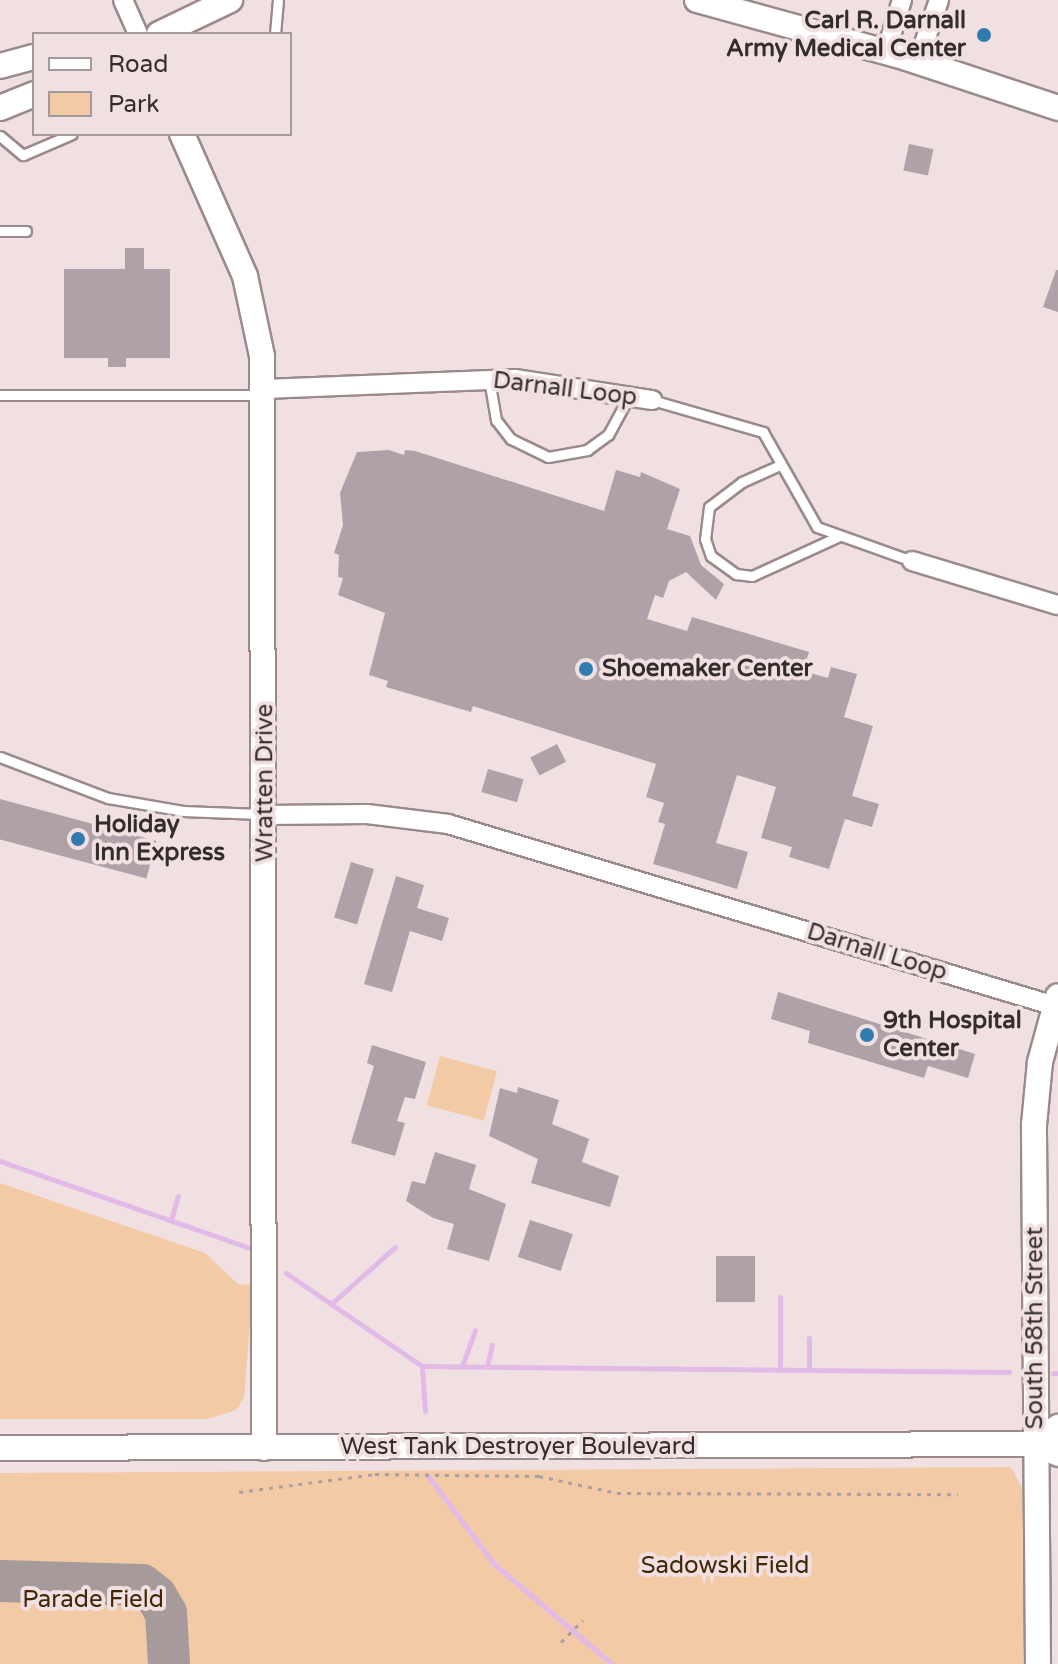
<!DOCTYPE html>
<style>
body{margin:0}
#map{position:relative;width:1058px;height:1664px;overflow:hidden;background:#f1e0e1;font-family:"Varela Round",sans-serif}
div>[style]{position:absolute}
.green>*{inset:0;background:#f2caa6;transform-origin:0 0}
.stream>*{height:5px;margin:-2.5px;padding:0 2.5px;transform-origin:2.5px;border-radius:2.5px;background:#e1bae8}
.taxiway>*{height:42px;margin:-21px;padding:0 21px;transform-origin:21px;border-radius:21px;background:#a69a9a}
.building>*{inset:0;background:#afa1a8;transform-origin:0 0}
.path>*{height:3px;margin-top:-1.5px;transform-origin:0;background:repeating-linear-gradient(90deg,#ac9f9f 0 4px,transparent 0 10px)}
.roads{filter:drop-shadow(2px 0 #9a8a8b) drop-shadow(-2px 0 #9a8a8b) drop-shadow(0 2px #9a8a8b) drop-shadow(0 -2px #9a8a8b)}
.service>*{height:9px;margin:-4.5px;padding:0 4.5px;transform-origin:4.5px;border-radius:4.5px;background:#fff}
.minor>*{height:18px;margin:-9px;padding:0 9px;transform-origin:9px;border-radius:9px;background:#fff}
.tertiary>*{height:24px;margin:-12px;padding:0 12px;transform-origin:12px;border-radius:12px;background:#fff}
.dots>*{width:22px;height:22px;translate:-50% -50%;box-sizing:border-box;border:4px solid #f1e0e1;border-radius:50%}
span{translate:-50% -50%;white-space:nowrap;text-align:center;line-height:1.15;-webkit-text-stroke:8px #f1e0e1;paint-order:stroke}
.poi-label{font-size:24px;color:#332d2d;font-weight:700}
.right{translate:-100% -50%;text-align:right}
.left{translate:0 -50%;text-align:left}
.street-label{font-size:24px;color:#332d2d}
.park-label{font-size:24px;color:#432604}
.legend{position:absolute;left:32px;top:32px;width:260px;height:104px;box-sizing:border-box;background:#f1e0e1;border:2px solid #a59899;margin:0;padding:10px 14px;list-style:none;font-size:24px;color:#332d2d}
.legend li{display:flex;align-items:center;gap:16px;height:40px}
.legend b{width:40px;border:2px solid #a59899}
</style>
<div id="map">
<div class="green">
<i style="left:440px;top:1056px;width:59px;height:51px;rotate:15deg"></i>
<i style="clip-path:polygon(0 1183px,205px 1253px,238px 1284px,253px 1285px,244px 1398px,236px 1410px,208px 1419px,0 1419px)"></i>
<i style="clip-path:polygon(1011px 1467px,1023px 1490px,1024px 1664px,0 1664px,0 1473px)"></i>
</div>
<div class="stream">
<i style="left:0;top:1161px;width:265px;rotate:19.2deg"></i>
<i style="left:171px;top:1220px;width:25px;rotate:-74deg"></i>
<i style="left:286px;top:1273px;width:165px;rotate:34.4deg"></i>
<i style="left:422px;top:1366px;width:587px;rotate:0.59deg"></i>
<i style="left:780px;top:1297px;width:73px;rotate:90deg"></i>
<i style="left:331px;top:1304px;width:86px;rotate:-41.7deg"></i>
<i style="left:809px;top:1338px;width:32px;rotate:90deg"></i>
<i style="left:422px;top:1366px;width:45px;rotate:86.2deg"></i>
<i style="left:462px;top:1366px;width:38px;rotate:-70deg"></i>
<i style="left:487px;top:1366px;width:22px;rotate:-77deg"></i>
<i style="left:1053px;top:1373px;width:5px"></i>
<i style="left:428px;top:1476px;width:110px;rotate:53.1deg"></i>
<i style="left:494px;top:1564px;width:155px;rotate:40.3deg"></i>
</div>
<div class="taxiway">
<i style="left:0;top:1581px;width:142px;rotate:1.6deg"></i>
<i style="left:142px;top:1585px;width:18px;rotate:38deg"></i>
<i style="left:156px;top:1596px;width:20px;rotate:60deg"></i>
<i style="left:166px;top:1613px;width:51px;rotate:86.6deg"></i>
</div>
<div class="building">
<i style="left:909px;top:144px;width:25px;height:27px;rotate:12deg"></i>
<i style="clip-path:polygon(125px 248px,144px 248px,144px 269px,170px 269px,170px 358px,126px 358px,126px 367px,108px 367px,108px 358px,64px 358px,64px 269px,125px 269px)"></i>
<i style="clip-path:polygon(1056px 270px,1058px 270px,1058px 312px,1043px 307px)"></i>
<i style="clip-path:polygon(389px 450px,404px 455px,405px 450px,415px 451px,604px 511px,616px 470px,640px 477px,641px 472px,680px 489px,667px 529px,690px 536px,701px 565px,724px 584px,716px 600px,686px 572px,669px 581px,663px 598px,655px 595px,647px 619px,687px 631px,692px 617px,809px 652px,803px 671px,828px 678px,831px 667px,857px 674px,844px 717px,873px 726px,852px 796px,879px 804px,872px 827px,845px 819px,829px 869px,789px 857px,792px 847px,761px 838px,776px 787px,737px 775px,716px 843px,748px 852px,737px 889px,681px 872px,653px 864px,665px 824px,658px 822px,664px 803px,646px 797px,656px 764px,473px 706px,471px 712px,386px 687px,388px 681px,369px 675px,385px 613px,338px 595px,343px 578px,338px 577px,339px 555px,334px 553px,343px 525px,340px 493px,357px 452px)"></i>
<i style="left:557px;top:744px;width:20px;height:30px;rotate:63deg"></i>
<i style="left:488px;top:769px;width:37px;height:24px;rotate:16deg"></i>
<i style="left:0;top:799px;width:162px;height:39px;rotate:15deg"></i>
<i style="left:351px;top:862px;width:24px;height:58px;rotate:17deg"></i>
<i style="clip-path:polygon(396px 876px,424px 885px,417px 908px,449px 918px,442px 941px,410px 931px,392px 992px,364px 984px)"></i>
<i style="clip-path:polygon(778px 992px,975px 1054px,968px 1078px,928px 1066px,924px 1078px,808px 1043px,810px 1031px,771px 1019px)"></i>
<i style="clip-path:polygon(372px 1045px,426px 1062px,415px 1099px,405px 1097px,397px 1121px,405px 1123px,395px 1156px,351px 1143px,374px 1066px,367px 1063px)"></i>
<i style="clip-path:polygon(518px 1087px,559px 1100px,552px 1124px,589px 1139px,582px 1162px,619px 1176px,610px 1207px,531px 1183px,538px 1159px,489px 1136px,500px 1088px,517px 1093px)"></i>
<i style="clip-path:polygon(435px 1152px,476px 1165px,469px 1189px,506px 1204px,489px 1261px,447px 1249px,454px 1224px,433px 1218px,406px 1201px,412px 1181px,425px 1184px)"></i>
<i style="left:530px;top:1220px;width:45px;height:39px;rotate:18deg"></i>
<i style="left:716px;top:1256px;width:39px;height:46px"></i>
</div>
<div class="path">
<i style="left:239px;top:1492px;width:137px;rotate:-7.5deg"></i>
<i style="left:375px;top:1474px;width:164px;rotate:0.7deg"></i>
<i style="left:539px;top:1476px;width:80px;rotate:12.3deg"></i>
<i style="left:617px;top:1493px;width:341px;rotate:0.2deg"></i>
<i style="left:561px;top:1642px;width:31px;rotate:-45deg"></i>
</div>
<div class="roads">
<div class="service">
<i style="left:275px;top:34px;width:34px;rotate:-85deg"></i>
<i style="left:0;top:136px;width:30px;rotate:40deg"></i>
<i style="left:23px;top:155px;width:53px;rotate:-23.2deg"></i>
<i style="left:0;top:231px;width:26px"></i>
<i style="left:489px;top:379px;width:42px;rotate:80.3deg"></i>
<i style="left:496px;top:420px;width:24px;rotate:52deg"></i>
<i style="left:511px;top:439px;width:41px;rotate:25.9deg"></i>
<i style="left:548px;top:457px;width:40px;rotate:-10deg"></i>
<i style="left:587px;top:450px;width:26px;rotate:-36deg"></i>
<i style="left:608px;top:435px;width:44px;rotate:-61.7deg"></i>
<i style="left:0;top:395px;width:252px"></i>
<i style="left:252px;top:395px;width:10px;rotate:-24deg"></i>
<i style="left:652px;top:400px;width:116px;rotate:16.1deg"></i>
<i style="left:763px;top:432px;width:109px;rotate:60.4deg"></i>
<i style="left:817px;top:527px;width:101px;rotate:19.7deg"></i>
<i style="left:780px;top:465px;width:42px;rotate:155.9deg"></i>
<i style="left:742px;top:482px;width:41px;rotate:142.9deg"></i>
<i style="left:709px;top:507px;width:32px;rotate:97deg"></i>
<i style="left:705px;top:539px;width:18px;rotate:71deg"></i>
<i style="left:711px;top:556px;width:31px;rotate:36deg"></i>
<i style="left:736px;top:574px;width:16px;rotate:7deg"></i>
<i style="left:752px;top:576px;width:94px;rotate:-24.6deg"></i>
<i style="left:0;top:757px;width:116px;rotate:20.8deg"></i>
<i style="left:108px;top:798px;width:76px;rotate:9.8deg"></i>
<i style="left:183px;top:811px;width:77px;rotate:2.2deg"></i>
</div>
<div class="minor">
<i style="left:123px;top:0;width:37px;rotate:66deg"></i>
<i style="left:886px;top:52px;width:54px;rotate:-72.9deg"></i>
<i style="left:918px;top:61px;width:65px;rotate:-71deg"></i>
<i style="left:264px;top:389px;width:251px;rotate:-2.3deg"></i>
<i style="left:515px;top:379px;width:139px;rotate:8.7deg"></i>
<i style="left:912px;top:561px;width:152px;rotate:16.8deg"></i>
<i style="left:266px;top:815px;width:101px;rotate:-0.6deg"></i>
<i style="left:367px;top:814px;width:82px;rotate:7deg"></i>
<i style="left:448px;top:824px;width:634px;rotate:16.69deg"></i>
</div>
<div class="tertiary">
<i style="left:697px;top:0;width:218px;rotate:15.4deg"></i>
<i style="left:907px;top:58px;width:159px;rotate:18.3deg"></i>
<i style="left:159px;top:34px;width:79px;rotate:-25.6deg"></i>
<i style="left:0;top:66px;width:35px;rotate:-15deg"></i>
<i style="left:0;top:108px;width:37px;rotate:-22deg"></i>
<i style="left:182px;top:134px;width:155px;rotate:66.1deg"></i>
<i style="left:245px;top:276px;width:82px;rotate:78deg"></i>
<i style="left:262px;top:356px;width:1092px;rotate:89.9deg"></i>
<i style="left:1036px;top:1444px;width:28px;rotate:-38deg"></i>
<i style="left:0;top:1448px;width:1036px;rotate:-0.22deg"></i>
<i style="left:1036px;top:1444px;width:24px;rotate:24deg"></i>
<i style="left:1038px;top:1664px;width:539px;rotate:-90.43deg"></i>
<i style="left:1034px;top:1125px;width:63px;rotate:-84.6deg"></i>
<i style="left:1040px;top:1062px;width:68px;rotate:-74.7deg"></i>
</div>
</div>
<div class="dots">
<i style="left:984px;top:35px;background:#327baf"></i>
<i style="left:586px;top:669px;background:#327baf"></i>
<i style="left:78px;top:839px;background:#327baf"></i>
<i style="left:867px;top:1035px;background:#327baf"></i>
</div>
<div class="poi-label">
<span class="right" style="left:966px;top:35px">Carl R. Darnall<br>Army Medical Center</span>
<span class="left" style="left:602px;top:669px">Shoemaker Center</span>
<span class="left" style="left:94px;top:839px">Holiday<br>Inn Express</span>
<span class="left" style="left:883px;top:1035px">9th Hospital<br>Center</span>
</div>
<div class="street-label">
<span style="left:565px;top:389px;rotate:7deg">Darnall Loop</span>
<span style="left:265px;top:783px;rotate:-90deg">Wratten Drive</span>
<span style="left:877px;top:952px;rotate:17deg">Darnall Loop</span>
<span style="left:1035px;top:1328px;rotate:-90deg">South 58th Street</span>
<span style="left:518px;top:1447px">West Tank Destroyer Boulevard</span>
</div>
<div class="park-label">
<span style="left:725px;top:1566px">Sadowski Field</span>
<span style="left:93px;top:1600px">Parade Field</span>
</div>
<ul class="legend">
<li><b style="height:10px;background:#fff"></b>Road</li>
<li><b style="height:22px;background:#f2caa6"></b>Park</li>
</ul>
</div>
